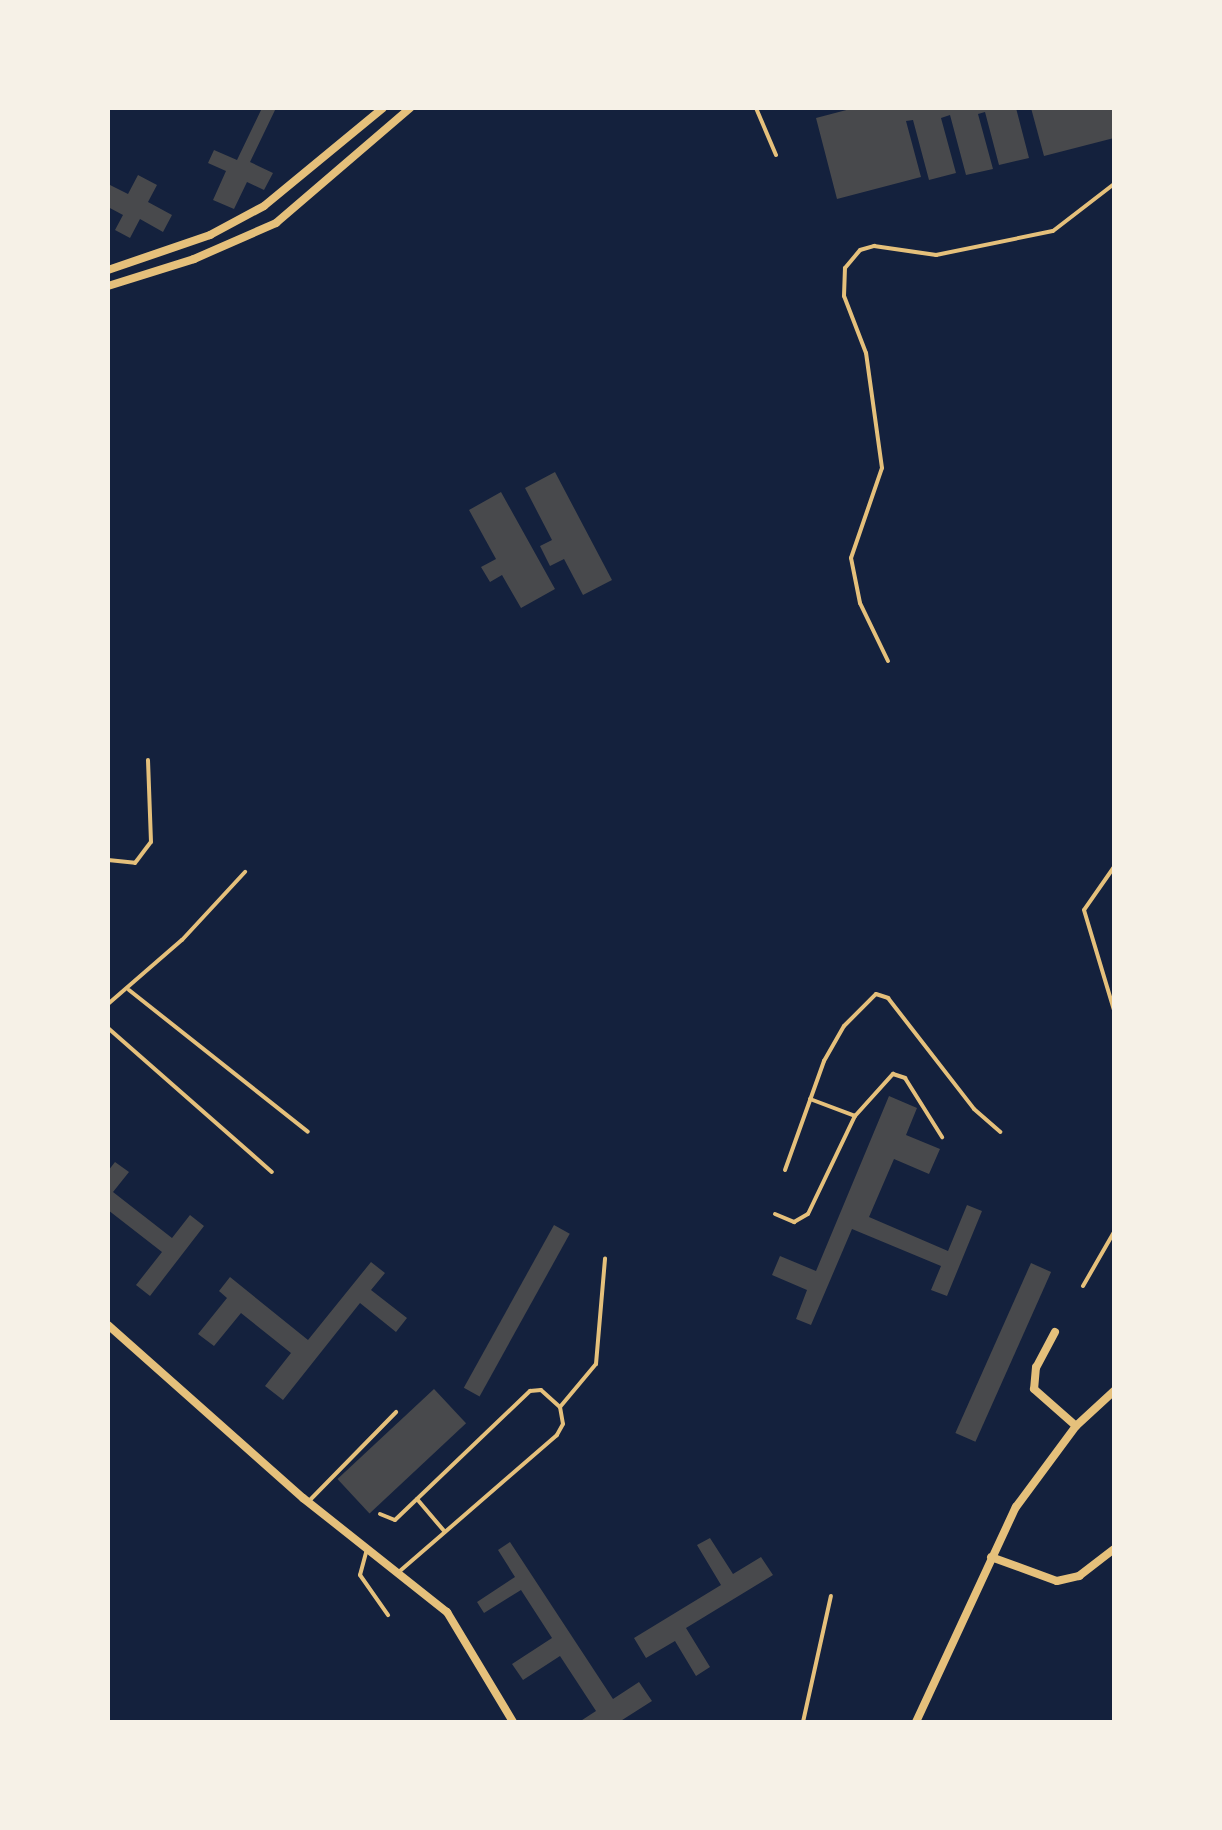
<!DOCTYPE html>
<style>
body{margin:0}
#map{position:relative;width:1222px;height:1830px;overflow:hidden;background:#14213d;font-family:"Varela Round",sans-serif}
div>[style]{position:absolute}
.building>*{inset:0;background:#48494c;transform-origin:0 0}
.service>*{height:4px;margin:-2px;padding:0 2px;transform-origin:2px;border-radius:2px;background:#e5c07b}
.minor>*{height:8px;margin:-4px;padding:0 4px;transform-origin:4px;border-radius:4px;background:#e5c07b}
span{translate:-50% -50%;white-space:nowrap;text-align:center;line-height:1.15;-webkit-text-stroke:6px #f6f1e7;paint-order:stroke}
.frame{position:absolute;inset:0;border:110px solid #f6f1e7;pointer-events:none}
</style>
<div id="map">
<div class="building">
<i style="clip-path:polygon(262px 108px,276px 108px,250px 162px,273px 173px,264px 190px,247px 182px,234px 209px,213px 200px,226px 171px,208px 163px,214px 150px,237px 160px)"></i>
<i style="clip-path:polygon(854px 108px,1016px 108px,1029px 158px,999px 165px,985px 112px,978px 114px,993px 169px,966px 175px,950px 115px,941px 118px,956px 173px,929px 180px,913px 120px,906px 121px,921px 177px,837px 199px,816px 118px)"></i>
<i style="clip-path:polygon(1031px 108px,1114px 108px,1114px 138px,1044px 156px)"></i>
<i style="clip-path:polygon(138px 175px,157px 185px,148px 202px,172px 215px,163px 232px,140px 219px,130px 238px,115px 230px,123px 215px,108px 207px,108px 184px,128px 194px)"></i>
<i style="clip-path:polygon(555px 472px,612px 580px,583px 595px,564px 559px,550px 566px,540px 546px,552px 540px,525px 488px)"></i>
<i style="clip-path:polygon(501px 492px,555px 589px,521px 608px,502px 575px,490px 582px,481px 567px,496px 559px,469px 510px)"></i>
<i style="clip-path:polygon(889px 1096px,917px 1108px,906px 1135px,940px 1149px,929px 1174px,894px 1159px,869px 1217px,948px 1251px,967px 1205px,982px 1211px,947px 1296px,931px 1290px,941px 1266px,852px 1229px,811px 1325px,796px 1319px,807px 1290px,772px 1275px,780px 1256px,816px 1271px)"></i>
<i style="clip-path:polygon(115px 1162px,129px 1172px,113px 1192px,172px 1238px,190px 1215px,204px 1226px,150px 1296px,136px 1285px,162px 1252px,108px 1210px,108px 1171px)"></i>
<i style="left:554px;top:1225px;width:18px;height:186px;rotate:29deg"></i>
<i style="clip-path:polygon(371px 1262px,385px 1273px,371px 1290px,407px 1318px,396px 1332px,360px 1303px,283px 1400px,265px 1386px,291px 1353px,241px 1313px,214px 1346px,198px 1334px,227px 1298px,219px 1291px,230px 1277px,308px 1340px)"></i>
<i style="left:1031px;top:1263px;width:22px;height:186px;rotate:24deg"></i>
<i style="left:434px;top:1389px;width:47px;height:132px;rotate:47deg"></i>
<i style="clip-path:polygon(710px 1538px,733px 1574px,761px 1557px,773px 1575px,686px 1628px,710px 1667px,696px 1676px,675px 1641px,646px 1658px,634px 1638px,721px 1585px,697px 1545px)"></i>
<i style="clip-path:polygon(510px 1542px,613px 1699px,639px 1682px,652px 1701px,619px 1722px,579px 1722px,596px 1711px,560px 1656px,523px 1680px,512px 1664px,552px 1638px,521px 1590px,484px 1613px,477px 1602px,515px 1577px,498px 1550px)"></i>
</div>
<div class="service">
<i style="left:756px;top:108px;width:51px;rotate:66.9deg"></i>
<i style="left:888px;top:661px;width:64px;rotate:-115.8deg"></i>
<i style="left:860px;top:603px;width:46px;rotate:-101.3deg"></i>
<i style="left:851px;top:558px;width:95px;rotate:-71deg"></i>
<i style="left:882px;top:468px;width:116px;rotate:-97.9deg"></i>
<i style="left:866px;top:353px;width:61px;rotate:-111.1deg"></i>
<i style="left:844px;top:296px;width:28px;rotate:-88deg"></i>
<i style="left:845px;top:268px;width:23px;rotate:-50deg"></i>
<i style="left:860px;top:250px;width:15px;rotate:-16deg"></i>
<i style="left:874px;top:246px;width:63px;rotate:8.3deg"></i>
<i style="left:936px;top:255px;width:119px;rotate:-11.6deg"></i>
<i style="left:1053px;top:231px;width:77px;rotate:-37.6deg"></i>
<i style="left:108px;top:860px;width:27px;rotate:6deg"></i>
<i style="left:135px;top:863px;width:26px;rotate:-53deg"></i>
<i style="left:151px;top:842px;width:82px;rotate:-92.1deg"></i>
<i style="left:1114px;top:867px;width:52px;rotate:124.9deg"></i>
<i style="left:1084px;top:910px;width:104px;rotate:73.3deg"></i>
<i style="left:1114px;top:897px;width:21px;rotate:90deg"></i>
<i style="left:129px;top:990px;width:228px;rotate:38.4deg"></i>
<i style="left:108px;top:1004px;width:98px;rotate:-40.9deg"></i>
<i style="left:182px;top:940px;width:93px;rotate:-47.2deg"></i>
<i style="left:108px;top:1028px;width:218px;rotate:41.3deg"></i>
<i style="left:810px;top:1099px;width:48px;rotate:20.7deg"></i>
<i style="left:785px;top:1170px;width:116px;rotate:-70.3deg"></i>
<i style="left:824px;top:1061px;width:40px;rotate:-60.3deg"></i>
<i style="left:844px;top:1026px;width:45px;rotate:-45deg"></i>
<i style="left:876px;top:994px;width:13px;rotate:18deg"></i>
<i style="left:888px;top:998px;width:140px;rotate:52.2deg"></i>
<i style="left:974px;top:1109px;width:35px;rotate:41deg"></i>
<i style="left:775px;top:1214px;width:21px;rotate:23deg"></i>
<i style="left:794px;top:1222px;width:16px;rotate:-30deg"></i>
<i style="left:808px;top:1214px;width:109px;rotate:-64.4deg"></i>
<i style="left:855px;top:1116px;width:57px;rotate:-47.9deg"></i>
<i style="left:893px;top:1074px;width:13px;rotate:18deg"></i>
<i style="left:905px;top:1078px;width:70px;rotate:57.9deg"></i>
<i style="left:1083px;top:1286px;width:62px;rotate:-60.1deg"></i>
<i style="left:560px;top:1407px;width:56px;rotate:-50.1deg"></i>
<i style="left:596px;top:1364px;width:106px;rotate:-85.1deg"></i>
<i style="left:417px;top:1499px;width:43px;rotate:49.7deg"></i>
<i style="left:308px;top:1502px;width:126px;rotate:-45.6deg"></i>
<i style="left:380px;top:1514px;width:16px;rotate:22deg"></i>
<i style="left:395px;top:1520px;width:187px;rotate:-43.7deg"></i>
<i style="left:530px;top:1391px;width:11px;rotate:-5deg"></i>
<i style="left:541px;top:1390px;width:25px;rotate:42deg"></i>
<i style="left:560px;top:1407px;width:17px;rotate:80deg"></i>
<i style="left:563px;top:1424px;width:13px;rotate:119deg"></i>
<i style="left:557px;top:1435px;width:209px;rotate:139.1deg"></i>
<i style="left:367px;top:1549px;width:27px;rotate:105deg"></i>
<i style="left:360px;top:1575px;width:49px;rotate:55deg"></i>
<i style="left:803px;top:1722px;width:129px;rotate:-77.5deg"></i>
</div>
<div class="minor">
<i style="left:108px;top:270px;width:108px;rotate:-18.9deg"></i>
<i style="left:210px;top:235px;width:61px;rotate:-28.2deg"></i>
<i style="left:264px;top:206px;width:154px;rotate:-39.5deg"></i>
<i style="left:108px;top:286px;width:90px;rotate:-17.4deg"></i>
<i style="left:194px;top:259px;width:90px;rotate:-23.7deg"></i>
<i style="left:276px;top:223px;width:177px;rotate:-40.6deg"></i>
<i style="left:108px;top:1325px;width:261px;rotate:41.6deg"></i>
<i style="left:303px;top:1498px;width:184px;rotate:38.4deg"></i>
<i style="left:447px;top:1612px;width:128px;rotate:59deg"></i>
<i style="left:1055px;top:1332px;width:40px;rotate:118deg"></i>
<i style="left:1036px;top:1367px;width:22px;rotate:95deg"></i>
<i style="left:1034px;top:1389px;width:56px;rotate:41.4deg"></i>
<i style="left:991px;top:1557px;width:70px;rotate:20deg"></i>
<i style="left:1057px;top:1581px;width:23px;rotate:-13deg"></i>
<i style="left:1079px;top:1576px;width:44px;rotate:-37.6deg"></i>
<i style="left:916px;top:1722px;width:237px;rotate:-65.1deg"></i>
<i style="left:1016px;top:1507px;width:101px;rotate:-53.5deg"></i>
<i style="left:1076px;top:1426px;width:52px;rotate:-42.6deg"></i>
</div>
<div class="frame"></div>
</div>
